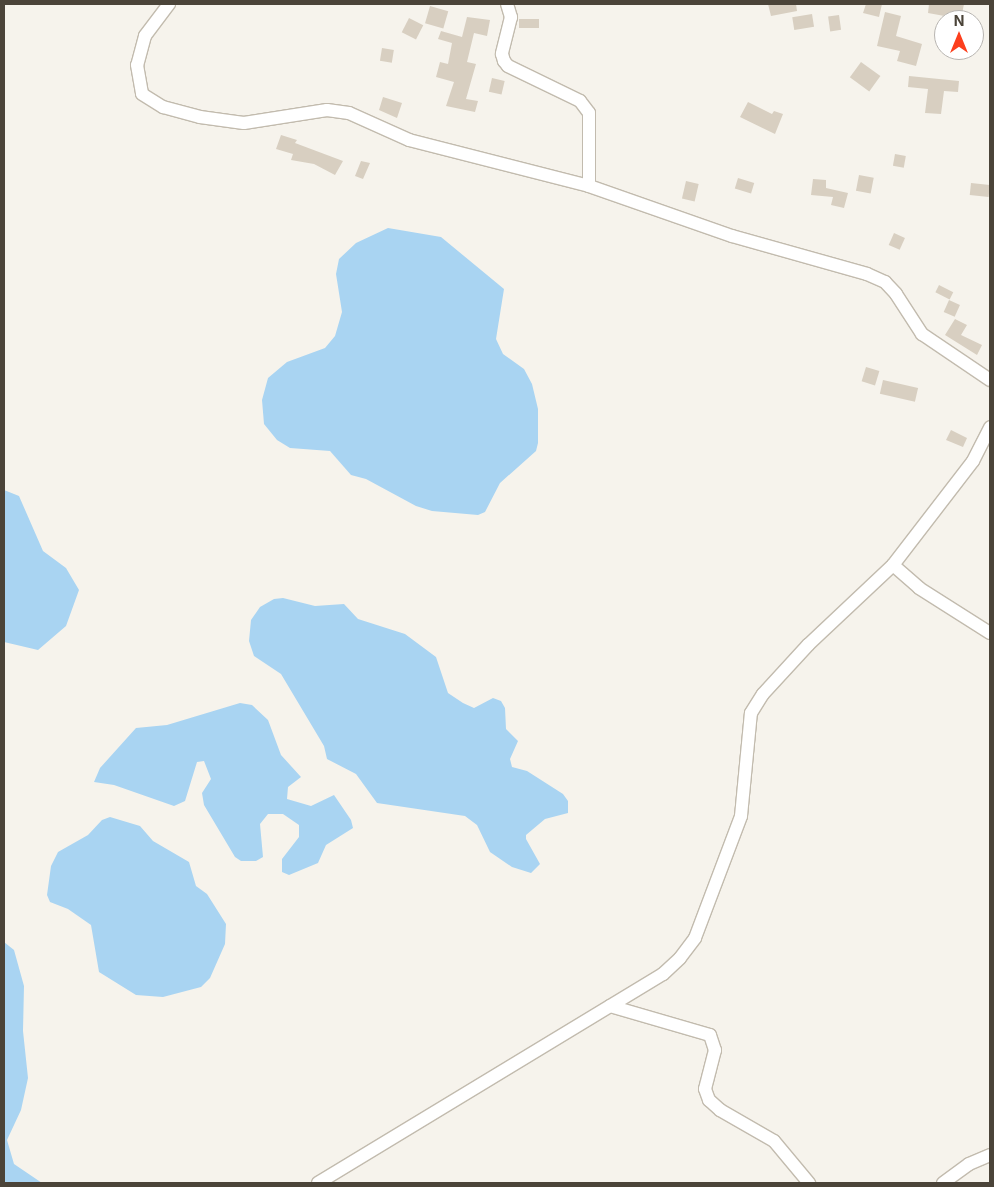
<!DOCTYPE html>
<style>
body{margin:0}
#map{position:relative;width:994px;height:1187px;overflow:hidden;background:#f6f3ec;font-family:Inter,sans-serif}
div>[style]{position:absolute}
.water>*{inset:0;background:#a9d4f2}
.building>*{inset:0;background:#d8cfc1;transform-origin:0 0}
.roads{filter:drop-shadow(1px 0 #c2bbae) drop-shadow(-1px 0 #c2bbae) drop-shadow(0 1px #c2bbae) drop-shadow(0 -1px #c2bbae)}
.minor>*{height:12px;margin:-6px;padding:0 6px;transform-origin:6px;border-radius:6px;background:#fff}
span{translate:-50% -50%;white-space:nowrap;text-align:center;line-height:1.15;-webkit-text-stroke:4.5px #fff;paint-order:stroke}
.frame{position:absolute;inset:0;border:5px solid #4b4439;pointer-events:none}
.north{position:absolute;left:934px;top:10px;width:50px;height:50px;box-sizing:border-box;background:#fff;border:1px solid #b7b4b0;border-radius:50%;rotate:0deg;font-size:14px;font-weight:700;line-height:20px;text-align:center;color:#4b4439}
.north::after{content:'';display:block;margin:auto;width:18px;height:22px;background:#fc3f1d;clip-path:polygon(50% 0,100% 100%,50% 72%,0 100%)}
</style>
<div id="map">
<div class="water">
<i style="clip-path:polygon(388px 228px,441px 237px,504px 289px,496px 339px,503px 354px,524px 369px,532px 384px,538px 409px,538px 443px,536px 451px,500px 483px,485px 512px,478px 515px,432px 511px,416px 506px,366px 479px,351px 475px,330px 451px,290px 448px,277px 440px,264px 424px,262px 400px,268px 378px,287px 362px,325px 348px,335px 336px,342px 312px,336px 274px,339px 259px,356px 243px)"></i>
<i style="clip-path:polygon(4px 490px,19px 496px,43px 551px,66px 568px,79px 590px,66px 626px,38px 650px,4px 642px)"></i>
<i style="clip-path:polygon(283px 598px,315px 606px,344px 604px,358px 619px,405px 634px,436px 657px,448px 693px,463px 703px,474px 708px,493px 698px,501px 701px,505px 708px,506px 729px,518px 741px,510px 759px,512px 767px,527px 771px,563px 794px,568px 801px,568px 813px,545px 819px,526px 835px,526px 839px,540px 864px,531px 873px,512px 867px,490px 852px,477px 825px,465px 816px,377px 803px,356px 774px,327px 759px,324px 746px,281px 674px,254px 656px,249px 641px,251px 620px,260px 607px,274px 599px)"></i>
<i style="clip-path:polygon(240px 703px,252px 705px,268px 720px,281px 755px,301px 777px,288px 787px,287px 799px,311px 806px,334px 795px,351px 820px,353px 828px,326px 845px,318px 863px,289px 875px,282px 872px,282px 859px,299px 837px,299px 825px,283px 814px,268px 814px,260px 824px,263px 857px,256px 861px,241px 861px,235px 857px,204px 805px,202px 793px,211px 779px,204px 761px,197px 762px,185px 801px,174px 806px,114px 785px,94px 782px,100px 768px,136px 728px,167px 725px)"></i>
<i style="clip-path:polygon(110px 817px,140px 826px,153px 841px,189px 862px,196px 886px,207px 894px,226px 924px,225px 944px,210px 978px,201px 987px,163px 997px,136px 995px,99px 972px,91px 925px,68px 909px,50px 902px,47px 895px,51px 866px,58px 852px,88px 835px,102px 820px)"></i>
<i style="clip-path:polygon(4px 942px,14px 950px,24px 986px,23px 1031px,28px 1078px,21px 1110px,7px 1140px,14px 1164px,42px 1183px,4px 1183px)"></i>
</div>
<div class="building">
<i style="clip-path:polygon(768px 4px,796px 4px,797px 11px,771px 16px)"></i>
<i style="clip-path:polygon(866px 4px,882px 4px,879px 17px,863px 13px)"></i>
<i style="clip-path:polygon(929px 4px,964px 4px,961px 19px,928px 13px)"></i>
<i style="left:430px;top:6px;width:19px;height:18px;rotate:16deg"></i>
<i style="clip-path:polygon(885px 12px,901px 16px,896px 36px,922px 44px,916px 66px,897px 61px,900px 51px,877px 46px)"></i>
<i style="left:812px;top:14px;width:13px;height:20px;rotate:81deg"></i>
<i style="left:839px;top:15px;width:15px;height:11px;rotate:82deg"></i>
<i style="clip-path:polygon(467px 17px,490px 20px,487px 36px,474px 33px,467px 62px,476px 64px,466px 99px,478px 101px,475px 112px,446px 106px,454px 82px,436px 77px,440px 62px,448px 64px,452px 43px,438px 39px,441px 31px,462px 37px)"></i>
<i style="left:409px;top:18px;width:16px;height:16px;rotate:27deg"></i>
<i style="left:519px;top:19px;width:20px;height:9px"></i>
<i style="left:382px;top:48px;width:12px;height:13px;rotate:9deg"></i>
<i style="left:861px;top:62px;width:24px;height:19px;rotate:36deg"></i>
<i style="clip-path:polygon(909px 76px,959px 81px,958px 92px,944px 91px,941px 114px,925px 113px,928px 89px,908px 87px)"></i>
<i style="left:492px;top:78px;width:13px;height:14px;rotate:13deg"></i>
<i style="clip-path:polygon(383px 97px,402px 103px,397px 118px,379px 110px)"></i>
<i style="clip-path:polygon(748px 102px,772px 114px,774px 111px,783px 114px,775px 134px,740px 117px)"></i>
<i style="clip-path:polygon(281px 135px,297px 140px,295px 143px,343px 161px,335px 175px,314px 164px,291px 160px,293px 154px,276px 149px)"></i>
<i style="left:895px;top:154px;width:11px;height:12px;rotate:10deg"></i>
<i style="clip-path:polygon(361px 161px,370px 163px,363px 179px,355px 176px)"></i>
<i style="left:859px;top:175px;width:15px;height:16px;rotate:11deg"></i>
<i style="left:738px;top:178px;width:17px;height:11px;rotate:17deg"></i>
<i style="clip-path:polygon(813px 179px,826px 180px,826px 188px,848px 193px,844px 208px,831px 205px,833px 197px,811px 195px)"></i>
<i style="left:686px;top:181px;width:13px;height:18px;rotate:13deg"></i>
<i style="left:971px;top:183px;width:19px;height:12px;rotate:6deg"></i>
<i style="left:894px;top:233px;width:12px;height:13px;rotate:24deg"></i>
<i style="left:939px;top:285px;width:16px;height:8px;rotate:27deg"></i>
<i style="left:949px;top:300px;width:12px;height:13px;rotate:24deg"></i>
<i style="clip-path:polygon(955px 319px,967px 325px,961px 335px,982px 345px,977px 355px,945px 335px)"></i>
<i style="left:866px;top:367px;width:14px;height:15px;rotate:17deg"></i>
<i style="left:883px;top:380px;width:36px;height:14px;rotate:13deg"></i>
<i style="clip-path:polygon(951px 430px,967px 438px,963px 447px,946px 440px)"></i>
</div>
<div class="roads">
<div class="minor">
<i style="left:169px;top:4px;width:40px;rotate:127deg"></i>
<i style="left:145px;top:36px;width:30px;rotate:105deg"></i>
<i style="left:137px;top:65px;width:29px;rotate:80deg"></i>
<i style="left:142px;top:94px;width:25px;rotate:32deg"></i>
<i style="left:163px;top:107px;width:38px;rotate:15deg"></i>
<i style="left:200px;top:117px;width:44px;rotate:7.8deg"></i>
<i style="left:244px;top:123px;width:84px;rotate:-8.9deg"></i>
<i style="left:327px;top:110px;width:22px;rotate:8deg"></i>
<i style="left:349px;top:113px;width:66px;rotate:24.2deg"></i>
<i style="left:409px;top:140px;width:186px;rotate:14.3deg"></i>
<i style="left:589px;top:186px;width:151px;rotate:19.3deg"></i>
<i style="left:732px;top:236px;width:140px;rotate:15.7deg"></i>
<i style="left:867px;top:274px;width:20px;rotate:24deg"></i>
<i style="left:885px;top:282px;width:16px;rotate:47deg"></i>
<i style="left:896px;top:294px;width:48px;rotate:57deg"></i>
<i style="left:922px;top:334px;width:82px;rotate:34.1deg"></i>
<i style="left:507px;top:4px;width:14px;rotate:73deg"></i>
<i style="left:511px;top:17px;width:38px;rotate:104deg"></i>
<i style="left:502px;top:54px;width:7px;rotate:74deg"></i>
<i style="left:504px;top:61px;width:6px;rotate:51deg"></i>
<i style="left:508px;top:66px;width:80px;rotate:25.9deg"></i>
<i style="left:580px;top:101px;width:15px;rotate:53deg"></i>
<i style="left:589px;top:113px;width:73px;rotate:90deg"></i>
<i style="left:893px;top:565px;width:35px;rotate:41deg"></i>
<i style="left:919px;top:588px;width:84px;rotate:32.4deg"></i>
<i style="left:610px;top:1006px;width:104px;rotate:16.2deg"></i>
<i style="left:710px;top:1035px;width:16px;rotate:72deg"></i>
<i style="left:715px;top:1050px;width:40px;rotate:104.4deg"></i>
<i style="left:705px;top:1089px;width:12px;rotate:70deg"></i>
<i style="left:709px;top:1100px;width:15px;rotate:42deg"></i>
<i style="left:720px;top:1110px;width:62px;rotate:29.9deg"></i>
<i style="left:774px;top:1141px;width:55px;rotate:50.2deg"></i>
<i style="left:318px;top:1183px;width:403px;rotate:-31.2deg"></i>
<i style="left:663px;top:974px;width:23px;rotate:-43deg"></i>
<i style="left:680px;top:958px;width:25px;rotate:-53deg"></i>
<i style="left:695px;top:938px;width:130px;rotate:-69.3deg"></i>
<i style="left:741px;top:816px;width:103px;rotate:-84.5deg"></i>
<i style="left:751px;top:713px;width:22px;rotate:-58deg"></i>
<i style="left:763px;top:694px;width:67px;rotate:-47.4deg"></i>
<i style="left:808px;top:645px;width:117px;rotate:-43.3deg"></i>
<i style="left:893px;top:565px;width:131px;rotate:-52.4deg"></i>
<i style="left:973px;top:461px;width:38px;rotate:-63deg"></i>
<i style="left:943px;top:1183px;width:32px;rotate:-36deg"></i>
<i style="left:969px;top:1164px;width:23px;rotate:-23deg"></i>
</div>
</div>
<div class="frame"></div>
<div class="north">N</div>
</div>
